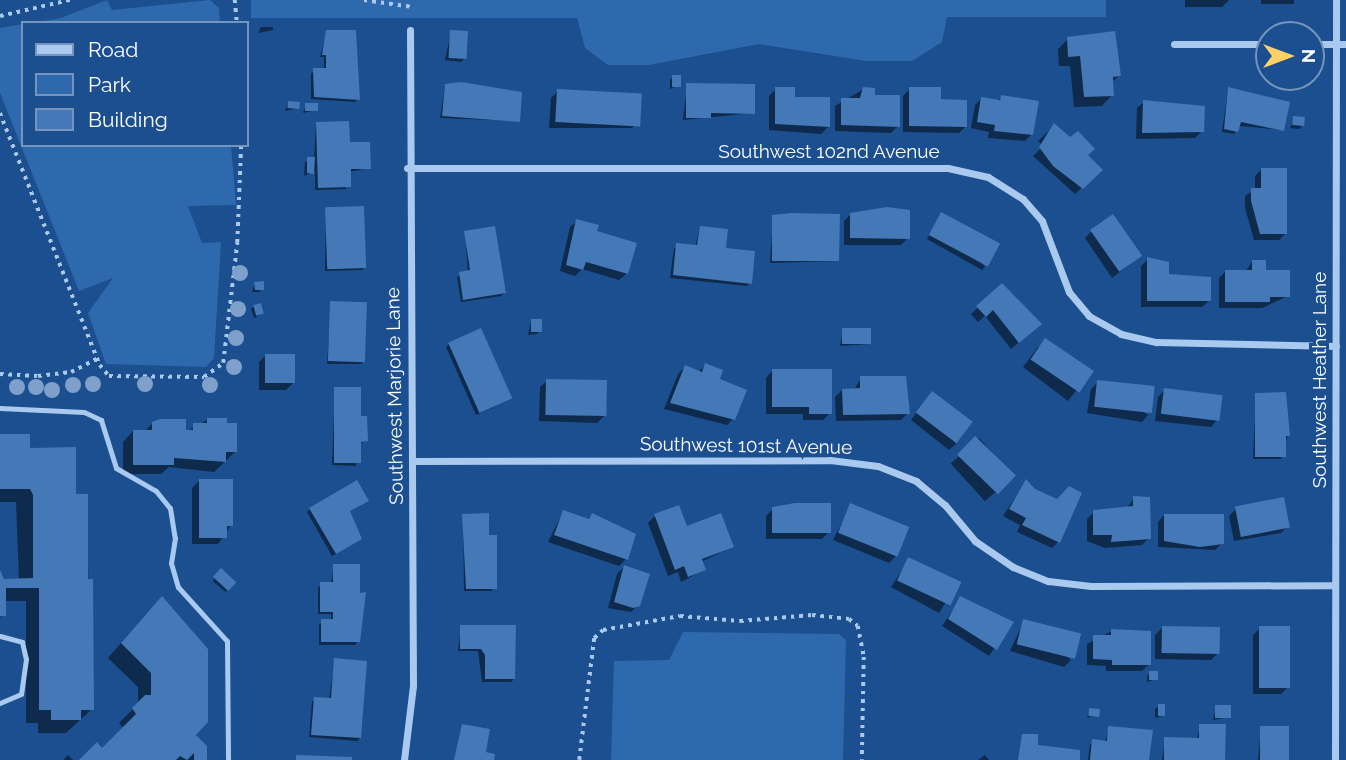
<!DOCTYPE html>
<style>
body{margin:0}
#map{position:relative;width:1346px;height:760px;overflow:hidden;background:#1b4f8f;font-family:Raleway,sans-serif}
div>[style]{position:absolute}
.green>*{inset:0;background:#2e69ad}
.shadow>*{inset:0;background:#0007;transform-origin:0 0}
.building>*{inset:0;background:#4478b7;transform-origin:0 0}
.path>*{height:3.5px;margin-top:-1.75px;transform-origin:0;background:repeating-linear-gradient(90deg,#a9c9ee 0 3.5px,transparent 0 8.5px)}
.service>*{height:5px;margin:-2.5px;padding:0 2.5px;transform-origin:2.5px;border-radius:2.5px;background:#a9c9ee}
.minor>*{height:7px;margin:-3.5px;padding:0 3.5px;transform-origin:3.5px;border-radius:3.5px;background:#a9c9ee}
.trees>*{width:16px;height:16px;margin:-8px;border-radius:50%;background:#7ea0ca}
span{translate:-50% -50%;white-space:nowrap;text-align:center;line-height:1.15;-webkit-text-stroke:6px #1b4f8f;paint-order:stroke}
.street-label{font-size:19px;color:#fff}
.legend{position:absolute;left:21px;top:21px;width:228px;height:126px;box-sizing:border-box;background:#1b4f8f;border:2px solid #7695bc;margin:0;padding:9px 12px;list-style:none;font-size:21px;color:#fff}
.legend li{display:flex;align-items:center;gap:14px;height:35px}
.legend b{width:35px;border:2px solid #7695bc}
.north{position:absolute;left:1255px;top:21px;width:70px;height:70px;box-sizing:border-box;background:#1b4f8f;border:2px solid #7695bc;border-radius:50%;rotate:90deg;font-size:19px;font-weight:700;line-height:28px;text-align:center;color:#fff}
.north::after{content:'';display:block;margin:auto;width:24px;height:32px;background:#ffd166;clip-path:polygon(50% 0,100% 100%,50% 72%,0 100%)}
</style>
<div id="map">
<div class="green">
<i style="clip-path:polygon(107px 0,112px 10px,210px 0,219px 8px,220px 23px,32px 23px,61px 18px)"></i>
<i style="clip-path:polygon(251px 0,1106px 0,1106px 17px,947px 17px,942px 42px,912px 61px,866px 61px,759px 44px,649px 65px,608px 65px,585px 48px,577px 18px,251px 18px)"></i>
<i style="clip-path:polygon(23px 24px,23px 145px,231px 145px,236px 205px,188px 206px,202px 243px,221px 242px,214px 358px,206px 367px,106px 364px,88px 313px,113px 278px,79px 291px,0 93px,0 28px)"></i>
<i style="clip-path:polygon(683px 632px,839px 634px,846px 640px,843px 760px,611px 760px,614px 661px,669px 660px)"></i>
</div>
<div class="shadow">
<i style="clip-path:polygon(1185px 0,1229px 0,1222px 7px,1185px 7px)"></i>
<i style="left:1261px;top:0;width:33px;height:4px"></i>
<i style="clip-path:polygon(261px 27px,273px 27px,273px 30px,258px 33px)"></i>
<i style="clip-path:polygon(327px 32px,358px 99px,355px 102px,311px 99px,311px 73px,324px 70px,324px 57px,320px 57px)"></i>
<i style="clip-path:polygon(451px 32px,464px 59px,461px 62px,445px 60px)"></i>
<i style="clip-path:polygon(1068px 39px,1119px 76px,1111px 83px,1112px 95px,1102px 106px,1074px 107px,1070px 66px,1059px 66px,1058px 49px)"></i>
<i style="clip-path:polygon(673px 77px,679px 85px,670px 89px,670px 80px)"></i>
<i style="clip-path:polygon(687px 85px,753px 113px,683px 120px)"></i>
<i style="clip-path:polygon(445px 86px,518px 121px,440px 118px)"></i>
<i style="clip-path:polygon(776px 89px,793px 99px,828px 127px,821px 134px,769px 130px,769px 96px)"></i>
<i style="clip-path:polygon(864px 89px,898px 126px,891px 133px,835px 131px,835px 106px)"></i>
<i style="clip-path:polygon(910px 89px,940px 101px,966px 126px,959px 133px,903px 132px,903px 96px)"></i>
<i style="clip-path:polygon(1228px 89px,1283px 130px,1240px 126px,1234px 134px,1222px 132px)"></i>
<i style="clip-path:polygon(558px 91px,639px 121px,632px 128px,549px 128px,551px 98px)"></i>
<i style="clip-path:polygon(1002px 97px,1032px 134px,1025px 141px,988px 138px,989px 132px,971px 128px,975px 105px,982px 98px,997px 101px)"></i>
<i style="clip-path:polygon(1144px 102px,1202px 131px,1195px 138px,1136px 139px,1137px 108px)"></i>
<i style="clip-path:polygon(288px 103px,298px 108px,285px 111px)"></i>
<i style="clip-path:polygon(306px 105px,316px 110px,303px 113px)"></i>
<i style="clip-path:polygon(1294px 118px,1302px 126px,1299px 129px,1290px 128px)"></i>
<i style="clip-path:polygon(316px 124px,348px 144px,369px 168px,349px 172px,346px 189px,315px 190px,315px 171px,304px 176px,305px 162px,314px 159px)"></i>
<i style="clip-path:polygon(1054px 126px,1100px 170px,1075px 194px,1033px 156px,1043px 146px,1038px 141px)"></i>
<i style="clip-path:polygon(1262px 169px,1285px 234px,1279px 240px,1254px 240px,1245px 208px,1245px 196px,1255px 189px,1255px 176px)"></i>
<i style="clip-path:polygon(326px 210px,365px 267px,362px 270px,325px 271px)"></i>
<i style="clip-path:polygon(851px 214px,908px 238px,901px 245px,844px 245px,844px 221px)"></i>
<i style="clip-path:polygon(773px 217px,837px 261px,770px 263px)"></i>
<i style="clip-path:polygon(939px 217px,985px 267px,982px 270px,927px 239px)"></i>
<i style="clip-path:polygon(577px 221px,595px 232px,635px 244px,626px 274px,619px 280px,582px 269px,575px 276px,560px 271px,570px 227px)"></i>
<i style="clip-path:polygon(700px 228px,724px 249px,750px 283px,747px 286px,670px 278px,674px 248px,695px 247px)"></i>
<i style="clip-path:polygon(1092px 231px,1133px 262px,1112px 278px,1085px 238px)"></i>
<i style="clip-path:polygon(465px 232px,504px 293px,501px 296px,461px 302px,457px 277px,468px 272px)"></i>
<i style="clip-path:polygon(1148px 259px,1167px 276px,1209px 301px,1202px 307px,1141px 307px,1141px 266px)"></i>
<i style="clip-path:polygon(1252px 262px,1288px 296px,1262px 308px,1219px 308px,1219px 278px,1226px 271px,1246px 271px)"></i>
<i style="clip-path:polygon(255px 283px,262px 289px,259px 292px,252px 292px)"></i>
<i style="clip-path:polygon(1002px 286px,1033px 330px,1011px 349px,985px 316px,978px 322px,971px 314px)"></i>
<i style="clip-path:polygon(331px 303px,364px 361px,361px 364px,327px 364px)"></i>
<i style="clip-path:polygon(254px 306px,262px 314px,254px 318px,251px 309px)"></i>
<i style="clip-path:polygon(531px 321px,540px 331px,537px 334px,528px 335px)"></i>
<i style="clip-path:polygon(843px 330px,869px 344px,840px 346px)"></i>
<i style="clip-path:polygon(449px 344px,507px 401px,476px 415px,446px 347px)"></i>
<i style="clip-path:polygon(1038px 347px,1091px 372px,1068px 401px,1023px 367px)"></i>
<i style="clip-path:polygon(265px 356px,293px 383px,286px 390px,259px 390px,259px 362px)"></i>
<i style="clip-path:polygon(706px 365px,717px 380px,733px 419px,727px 425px,664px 409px,678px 374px,685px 367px,698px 372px)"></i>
<i style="clip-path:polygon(772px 371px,830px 413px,823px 420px,803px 420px,803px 414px,766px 414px,766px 378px)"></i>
<i style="clip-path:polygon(861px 378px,908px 413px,901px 420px,836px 421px,835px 397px,842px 390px,854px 390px)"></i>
<i style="clip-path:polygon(547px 381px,604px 416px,597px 423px,539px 421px,540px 387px)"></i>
<i style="clip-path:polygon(1098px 382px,1148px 415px,1142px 422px,1087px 413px,1091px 389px)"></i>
<i style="clip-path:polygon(335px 389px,359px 418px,366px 441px,359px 444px,356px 466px,332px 465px)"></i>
<i style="clip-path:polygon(1165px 390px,1217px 420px,1211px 427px,1155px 421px,1158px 397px)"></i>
<i style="clip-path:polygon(1256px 395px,1288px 435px,1281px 459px,1253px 459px)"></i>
<i style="clip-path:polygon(926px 400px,956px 444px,949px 450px,911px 420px)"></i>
<i style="clip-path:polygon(207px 420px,236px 451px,214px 472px,169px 467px,161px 474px,123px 474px,123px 442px,133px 431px,145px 431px,153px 423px,188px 431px)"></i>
<i style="clip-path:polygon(0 435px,29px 449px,74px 495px,86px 496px,92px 709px,66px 733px,38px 733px,38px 723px,26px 723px,26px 601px,4px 601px,0 619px,0 572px,2px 580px,19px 580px,16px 502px,0 502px)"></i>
<i style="left:979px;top:438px;width:51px;height:38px;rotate:48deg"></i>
<i style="clip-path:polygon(199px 481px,231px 525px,218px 544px,192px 544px,192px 488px)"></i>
<i style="clip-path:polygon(1026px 481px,1034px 490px,1057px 501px,1058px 542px,1052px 548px,1017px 532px,1020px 525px,1003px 516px)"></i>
<i style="clip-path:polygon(1134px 498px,1149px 538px,1142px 545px,1105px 548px,1087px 541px,1087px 519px,1094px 512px,1127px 508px)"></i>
<i style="clip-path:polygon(851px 505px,896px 556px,889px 563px,833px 540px)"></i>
<i style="clip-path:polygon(310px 509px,348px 512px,360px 539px,332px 556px,307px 512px)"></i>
<i style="clip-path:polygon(773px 509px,829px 532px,822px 539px,766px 539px,766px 516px)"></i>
<i style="clip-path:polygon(1236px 509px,1288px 526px,1281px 533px,1234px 541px,1229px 516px)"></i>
<i style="clip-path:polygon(563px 512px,587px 520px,592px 515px,626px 559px,619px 566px,548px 542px)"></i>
<i style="clip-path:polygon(463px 515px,487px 537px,492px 591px,464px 591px)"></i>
<i style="clip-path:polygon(1164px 515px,1222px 543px,1215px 550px,1158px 547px,1158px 522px)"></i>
<i style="clip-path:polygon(655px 516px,686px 529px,732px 547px,701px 562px,704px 570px,681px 582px,678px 572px,668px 576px,648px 523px)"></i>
<i style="clip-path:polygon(909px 559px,958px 582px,939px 613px,891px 587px)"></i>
<i style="clip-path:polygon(334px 566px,358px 641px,355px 645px,319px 645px,319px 624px,331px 621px,331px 614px,318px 614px,318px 587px,331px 584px)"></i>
<i style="clip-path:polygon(624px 567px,638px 605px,631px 612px,608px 608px,617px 574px)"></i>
<i style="left:221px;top:571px;width:17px;height:13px;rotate:40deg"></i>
<i style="clip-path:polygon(961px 598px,1012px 623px,989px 656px,942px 626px)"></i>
<i style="clip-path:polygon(148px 612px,206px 760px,81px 760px,102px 751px,124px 729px,119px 723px,138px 704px,138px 687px,108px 658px)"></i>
<i style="clip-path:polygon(1024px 621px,1071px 660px,1064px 667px,1010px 651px)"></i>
<i style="clip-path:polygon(461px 627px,514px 679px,511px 682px,482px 682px,478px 651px,458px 651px)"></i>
<i style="clip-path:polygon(1162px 628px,1218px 653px,1211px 660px,1155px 659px,1155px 635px)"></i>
<i style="clip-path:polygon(1260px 628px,1288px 687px,1281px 694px,1253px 694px,1253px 635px)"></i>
<i style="clip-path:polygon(1112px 631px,1149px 664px,1142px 671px,1106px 671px,1106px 666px,1087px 665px,1087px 644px)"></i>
<i style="clip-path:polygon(335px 660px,360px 738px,357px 741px,309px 737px,312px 701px,329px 699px)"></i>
<i style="clip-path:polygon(1150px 673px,1156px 679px,1147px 682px,1147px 676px)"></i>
<i style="clip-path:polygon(1159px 706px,1163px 716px,1155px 718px,1155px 709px)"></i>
<i style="clip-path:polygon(1216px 707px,1229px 717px,1213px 720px)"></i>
<i style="clip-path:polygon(1090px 710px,1099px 715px,1087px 718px)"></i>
<i style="clip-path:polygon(1200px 726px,1223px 760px,1162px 760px,1165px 739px,1197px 739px)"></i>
<i style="clip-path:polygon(1109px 728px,1148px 760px,1088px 760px,1090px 744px,1105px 743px)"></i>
<i style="clip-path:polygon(1261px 728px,1287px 760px,1258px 760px)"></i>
<i style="clip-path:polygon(68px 755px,73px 760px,63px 760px)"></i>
<i style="clip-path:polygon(985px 755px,989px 760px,978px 760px)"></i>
</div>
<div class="building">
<i style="clip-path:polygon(326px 30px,356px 30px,360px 100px,314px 97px,313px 68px,326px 68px,326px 55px,322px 55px)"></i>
<i style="left:450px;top:30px;width:18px;height:28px;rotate:3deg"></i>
<i style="clip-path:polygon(1115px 31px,1121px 76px,1113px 77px,1114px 96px,1084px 97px,1080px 56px,1068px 57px,1067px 37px)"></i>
<i style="left:672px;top:75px;width:9px;height:12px"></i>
<i style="clip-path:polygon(461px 82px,522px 92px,520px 122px,442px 116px,445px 84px)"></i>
<i style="clip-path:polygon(686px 83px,755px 84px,755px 114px,711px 113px,711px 118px,686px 118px)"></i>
<i style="clip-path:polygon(775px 87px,795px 87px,795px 97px,830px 97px,830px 127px,775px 124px)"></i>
<i style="clip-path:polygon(863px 87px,875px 88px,875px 95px,900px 95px,900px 127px,841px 125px,841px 98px,860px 98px)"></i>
<i style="clip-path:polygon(909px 87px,941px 87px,941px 99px,967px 100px,967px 127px,909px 126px)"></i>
<i style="clip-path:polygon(1228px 87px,1290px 102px,1284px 131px,1241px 122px,1238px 132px,1224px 129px)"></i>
<i style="left:557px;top:89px;width:85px;height:33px;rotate:3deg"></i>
<i style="clip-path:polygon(1001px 95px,1039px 101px,1033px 135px,994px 131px,995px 125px,977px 122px,981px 97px,1000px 100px)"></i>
<i style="clip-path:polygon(1143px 100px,1205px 106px,1204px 132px,1142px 133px)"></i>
<i style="left:288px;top:101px;width:12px;height:7px;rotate:5deg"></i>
<i style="left:305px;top:103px;width:13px;height:8px"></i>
<i style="left:1293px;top:116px;width:12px;height:9px;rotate:5deg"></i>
<i style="clip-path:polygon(349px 121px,350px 142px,370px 142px,371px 169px,351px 169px,351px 187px,318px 188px,316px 122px)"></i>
<i style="clip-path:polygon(1054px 123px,1070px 137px,1078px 131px,1095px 149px,1088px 155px,1103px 170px,1083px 189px,1053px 166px,1039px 147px)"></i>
<i style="clip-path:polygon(307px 157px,315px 157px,314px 174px,307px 173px)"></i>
<i style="clip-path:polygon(1261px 168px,1287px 168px,1287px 234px,1260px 234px,1251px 201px,1251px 188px,1261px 188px)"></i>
<i style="left:364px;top:206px;width:62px;height:39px;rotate:88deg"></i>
<i style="clip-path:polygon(887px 207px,910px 210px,910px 239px,850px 238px,850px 213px)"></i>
<i style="left:941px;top:212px;width:67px;height:26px;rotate:28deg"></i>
<i style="clip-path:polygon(791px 213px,840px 214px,839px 261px,772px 261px,772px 215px)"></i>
<i style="left:1113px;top:214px;width:51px;height:28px;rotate:55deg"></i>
<i style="clip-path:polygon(576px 219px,599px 225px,597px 231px,637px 243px,628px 274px,586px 262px,583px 270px,566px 265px)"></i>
<i style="clip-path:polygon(495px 226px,506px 293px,463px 300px,459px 272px,470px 270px,464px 231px)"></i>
<i style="clip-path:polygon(700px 226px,728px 229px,726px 248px,755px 251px,752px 284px,673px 275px,676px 243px,697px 245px)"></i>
<i style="clip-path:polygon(1147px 257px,1169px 262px,1169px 274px,1211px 277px,1211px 301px,1147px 301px)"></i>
<i style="clip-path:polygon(1252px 260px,1266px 260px,1266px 270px,1290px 270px,1290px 297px,1270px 297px,1270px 302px,1225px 302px,1225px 270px,1252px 270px)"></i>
<i style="clip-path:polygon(264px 281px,264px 290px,255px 290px,254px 282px)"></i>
<i style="clip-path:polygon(1002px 283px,1042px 324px,1019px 343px,993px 310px,986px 317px,976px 306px)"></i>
<i style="left:330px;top:301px;width:37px;height:60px;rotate:2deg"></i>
<i style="left:261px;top:303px;width:11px;height:8px;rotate:75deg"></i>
<i style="left:531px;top:319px;width:11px;height:13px"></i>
<i style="left:481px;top:328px;width:77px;height:36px;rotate:66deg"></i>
<i style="left:842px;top:328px;width:29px;height:16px"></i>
<i style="left:1045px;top:338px;width:59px;height:26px;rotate:34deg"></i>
<i style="left:265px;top:354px;width:30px;height:29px"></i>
<i style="clip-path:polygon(705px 363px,723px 370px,720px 379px,747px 390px,735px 420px,670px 403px,685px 365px,702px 372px)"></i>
<i style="clip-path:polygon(772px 369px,832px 369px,832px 414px,809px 414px,809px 407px,772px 407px)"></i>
<i style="clip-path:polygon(860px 376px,906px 376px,910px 414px,843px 415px,842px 389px,860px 388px)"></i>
<i style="left:546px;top:379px;width:61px;height:36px;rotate:1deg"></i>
<i style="left:1097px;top:380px;width:58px;height:27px;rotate:6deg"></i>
<i style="clip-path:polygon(334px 387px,361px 387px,361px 416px,367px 416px,368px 441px,361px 442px,361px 463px,334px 463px)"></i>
<i style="left:1164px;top:388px;width:59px;height:26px;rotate:7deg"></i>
<i style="left:932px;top:391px;width:51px;height:27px;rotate:37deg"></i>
<i style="clip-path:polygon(1286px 392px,1290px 436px,1286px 436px,1286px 457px,1255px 457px,1255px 393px)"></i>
<i style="clip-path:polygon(207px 418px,227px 418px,227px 423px,237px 423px,237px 452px,226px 452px,226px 462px,174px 458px,174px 465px,133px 465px,133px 430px,152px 430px,152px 422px,160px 419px,186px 419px,186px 430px,193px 430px,193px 423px,207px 423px)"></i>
<i style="clip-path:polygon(0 434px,30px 434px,30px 448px,76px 447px,76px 494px,88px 494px,88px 579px,93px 579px,94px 710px,81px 710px,81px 720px,51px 720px,51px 710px,39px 710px,39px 588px,6px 588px,6px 616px,0 616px,0 570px,4px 579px,33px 578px,33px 495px,30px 489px,0 489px)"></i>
<i style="left:975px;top:436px;width:57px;height:26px;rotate:44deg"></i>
<i style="clip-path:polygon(199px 479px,233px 479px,233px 526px,227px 526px,227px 538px,199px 538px)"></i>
<i style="clip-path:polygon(1026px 479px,1035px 489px,1057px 499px,1069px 486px,1082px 493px,1060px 543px,1022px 525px,1026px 518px,1009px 509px)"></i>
<i style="clip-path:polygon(357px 480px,369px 501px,350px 511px,362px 539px,336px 554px,309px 508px)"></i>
<i style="clip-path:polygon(1133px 496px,1150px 497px,1151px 539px,1111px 542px,1112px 535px,1093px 535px,1093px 510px,1133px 506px)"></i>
<i style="left:1284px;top:497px;width:31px;height:50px;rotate:79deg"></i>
<i style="clip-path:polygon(795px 503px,831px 503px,831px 533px,772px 533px,772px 507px)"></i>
<i style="left:850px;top:503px;width:64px;height:32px;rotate:22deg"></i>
<i style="clip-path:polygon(679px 505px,687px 526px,721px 513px,734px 547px,702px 559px,706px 570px,688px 577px,684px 566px,675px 570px,654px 514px)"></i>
<i style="clip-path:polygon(563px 510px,589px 519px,592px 513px,636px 534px,628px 560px,554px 535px)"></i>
<i style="clip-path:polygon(489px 513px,489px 535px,497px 535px,497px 589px,466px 589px,462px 514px)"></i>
<i style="clip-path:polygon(1164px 514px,1224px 514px,1224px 544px,1200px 547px,1164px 541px)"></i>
<i style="left:908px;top:557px;width:59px;height:26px;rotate:25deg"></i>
<i style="clip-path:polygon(333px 564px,360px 564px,360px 593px,366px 592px,360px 642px,321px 642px,321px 619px,333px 619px,333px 612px,320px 612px,320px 582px,333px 582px)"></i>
<i style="clip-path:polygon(624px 565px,650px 574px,640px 606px,633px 608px,614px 602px)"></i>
<i style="left:221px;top:568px;width:21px;height:12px;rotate:43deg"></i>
<i style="clip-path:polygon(162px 596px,208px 649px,208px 722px,196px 735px,207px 746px,207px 760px,194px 760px,194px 753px,187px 760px,180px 756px,176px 760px,79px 760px,97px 742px,102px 748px,136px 714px,132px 708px,145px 695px,151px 695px,151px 673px,121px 643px)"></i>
<i style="clip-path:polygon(960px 596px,1014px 622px,997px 650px,948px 619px)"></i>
<i style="left:1023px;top:619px;width:60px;height:26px;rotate:14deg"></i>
<i style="clip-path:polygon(460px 625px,516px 625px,515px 679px,485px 679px,485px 655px,481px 649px,460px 649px)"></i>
<i style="left:1162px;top:626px;width:58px;height:27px;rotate:1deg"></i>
<i style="left:1259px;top:626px;width:31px;height:62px"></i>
<i style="clip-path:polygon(1111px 629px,1151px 631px,1151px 665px,1112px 665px,1112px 660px,1093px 659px,1093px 635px,1111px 635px)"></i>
<i style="clip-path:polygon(334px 658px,367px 661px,361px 738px,311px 735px,314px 697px,331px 698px)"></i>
<i style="left:1149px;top:671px;width:9px;height:9px"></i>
<i style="left:1158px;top:704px;width:7px;height:12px"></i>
<i style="left:1215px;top:705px;width:16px;height:13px"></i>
<i style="left:1089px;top:708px;width:11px;height:8px;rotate:5deg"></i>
<i style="clip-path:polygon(462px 724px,490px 729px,486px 752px,495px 754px,494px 760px,454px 760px)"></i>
<i style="clip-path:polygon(1199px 724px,1226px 724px,1225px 760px,1164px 760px,1164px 737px,1199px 738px)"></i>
<i style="clip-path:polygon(1108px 726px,1153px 730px,1149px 760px,1090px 760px,1092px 739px,1107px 741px)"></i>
<i style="left:1260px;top:726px;width:29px;height:34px"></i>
<i style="clip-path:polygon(1022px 734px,1038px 734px,1038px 745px,1080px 750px,1080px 760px,1018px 760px)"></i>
<i style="clip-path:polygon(296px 755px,352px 757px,352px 760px,296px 760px)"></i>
</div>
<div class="path">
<i style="left:235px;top:0;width:23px;rotate:85deg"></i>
<i style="left:364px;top:0;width:49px;rotate:8.1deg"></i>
<i style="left:0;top:16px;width:72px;rotate:-12.9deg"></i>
<i style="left:0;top:113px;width:271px;rotate:68.4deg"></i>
<i style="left:100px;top:365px;width:14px;rotate:51deg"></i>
<i style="left:109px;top:376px;width:95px;rotate:0.6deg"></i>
<i style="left:204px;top:377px;width:24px;rotate:-36deg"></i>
<i style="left:223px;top:363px;width:121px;rotate:-83.3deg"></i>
<i style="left:237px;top:243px;width:98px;rotate:-87.7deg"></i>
<i style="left:0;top:374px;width:38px;rotate:3deg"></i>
<i style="left:38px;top:376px;width:33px;rotate:-7deg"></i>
<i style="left:71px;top:372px;width:30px;rotate:-27deg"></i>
<i style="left:579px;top:760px;width:123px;rotate:-83deg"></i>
<i style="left:594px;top:638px;width:12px;rotate:-42deg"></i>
<i style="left:603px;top:630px;width:78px;rotate:-10.3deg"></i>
<i style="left:680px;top:616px;width:60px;rotate:4.8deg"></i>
<i style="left:740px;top:621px;width:72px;rotate:-4.8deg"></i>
<i style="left:812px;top:615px;width:37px;rotate:6deg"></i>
<i style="left:849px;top:619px;width:11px;rotate:38deg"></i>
<i style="left:858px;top:626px;width:32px;rotate:79deg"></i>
<i style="left:864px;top:657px;width:103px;rotate:91.1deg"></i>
</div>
<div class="service">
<i style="left:0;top:408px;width:84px;rotate:2.7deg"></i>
<i style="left:84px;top:412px;width:19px;rotate:25deg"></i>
<i style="left:101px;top:420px;width:50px;rotate:72.6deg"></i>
<i style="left:116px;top:468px;width:46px;rotate:29.9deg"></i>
<i style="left:156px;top:491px;width:22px;rotate:51deg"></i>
<i style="left:170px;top:508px;width:30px;rotate:81deg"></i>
<i style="left:175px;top:538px;width:25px;rotate:99deg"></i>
<i style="left:171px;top:563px;width:25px;rotate:74deg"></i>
<i style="left:178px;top:587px;width:73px;rotate:47.8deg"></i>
<i style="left:227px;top:641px;width:119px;rotate:89.5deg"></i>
<i style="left:0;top:636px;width:23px;rotate:15deg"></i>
<i style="left:22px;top:642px;width:17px;rotate:77deg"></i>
<i style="left:26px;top:659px;width:35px;rotate:98deg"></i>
<i style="left:21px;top:694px;width:23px;rotate:157deg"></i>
</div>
<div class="minor">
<i style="left:1174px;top:44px;width:95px"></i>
<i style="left:1311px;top:44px;width:35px"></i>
<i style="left:407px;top:168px;width:541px"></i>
<i style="left:948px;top:168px;width:41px;rotate:12.7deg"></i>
<i style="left:988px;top:177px;width:41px;rotate:32.2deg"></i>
<i style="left:1023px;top:199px;width:29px;rotate:49deg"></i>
<i style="left:1042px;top:221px;width:76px;rotate:69.2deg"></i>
<i style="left:1069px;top:292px;width:31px;rotate:50deg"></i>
<i style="left:1089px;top:316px;width:37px;rotate:29deg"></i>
<i style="left:1121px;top:334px;width:36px;rotate:13deg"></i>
<i style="left:1156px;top:342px;width:180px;rotate:1.3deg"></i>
<i style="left:412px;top:461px;width:418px;rotate:-0.1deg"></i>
<i style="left:830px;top:460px;width:48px;rotate:7.1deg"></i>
<i style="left:878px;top:466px;width:41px;rotate:21.5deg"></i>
<i style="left:916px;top:481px;width:38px;rotate:40deg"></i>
<i style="left:945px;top:505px;width:47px;rotate:50.2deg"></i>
<i style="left:975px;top:541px;width:46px;rotate:34.4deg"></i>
<i style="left:1013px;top:567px;width:38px;rotate:22deg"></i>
<i style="left:1048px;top:581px;width:43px;rotate:6.6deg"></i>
<i style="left:1091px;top:586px;width:243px;rotate:-0.2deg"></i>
<i style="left:404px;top:760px;width:75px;rotate:-83.1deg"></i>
<i style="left:413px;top:686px;width:656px;rotate:-90.26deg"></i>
<i style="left:1335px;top:760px;width:760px;rotate:-89.92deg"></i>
</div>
<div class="trees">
<i style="left:240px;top:273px"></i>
<i style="left:238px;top:309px"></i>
<i style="left:236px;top:338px"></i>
<i style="left:234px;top:367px"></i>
<i style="left:93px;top:384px"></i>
<i style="left:145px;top:384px"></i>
<i style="left:73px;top:385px"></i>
<i style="left:210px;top:385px"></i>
<i style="left:17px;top:387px"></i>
<i style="left:36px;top:387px"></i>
<i style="left:52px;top:390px"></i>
</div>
<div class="street-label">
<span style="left:829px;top:152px">Southwest 102nd Avenue</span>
<span style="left:1320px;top:380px;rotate:-90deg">Southwest Heather Lane</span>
<span style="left:395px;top:396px;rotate:-91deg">Southwest Marjorie Lane</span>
<span style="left:746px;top:446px;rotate:1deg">Southwest 101st Avenue</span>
</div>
<ul class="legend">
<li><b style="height:9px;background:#a9c9ee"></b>Road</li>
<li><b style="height:19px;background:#2e69ad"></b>Park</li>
<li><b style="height:19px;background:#4478b7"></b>Building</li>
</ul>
<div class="north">N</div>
</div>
